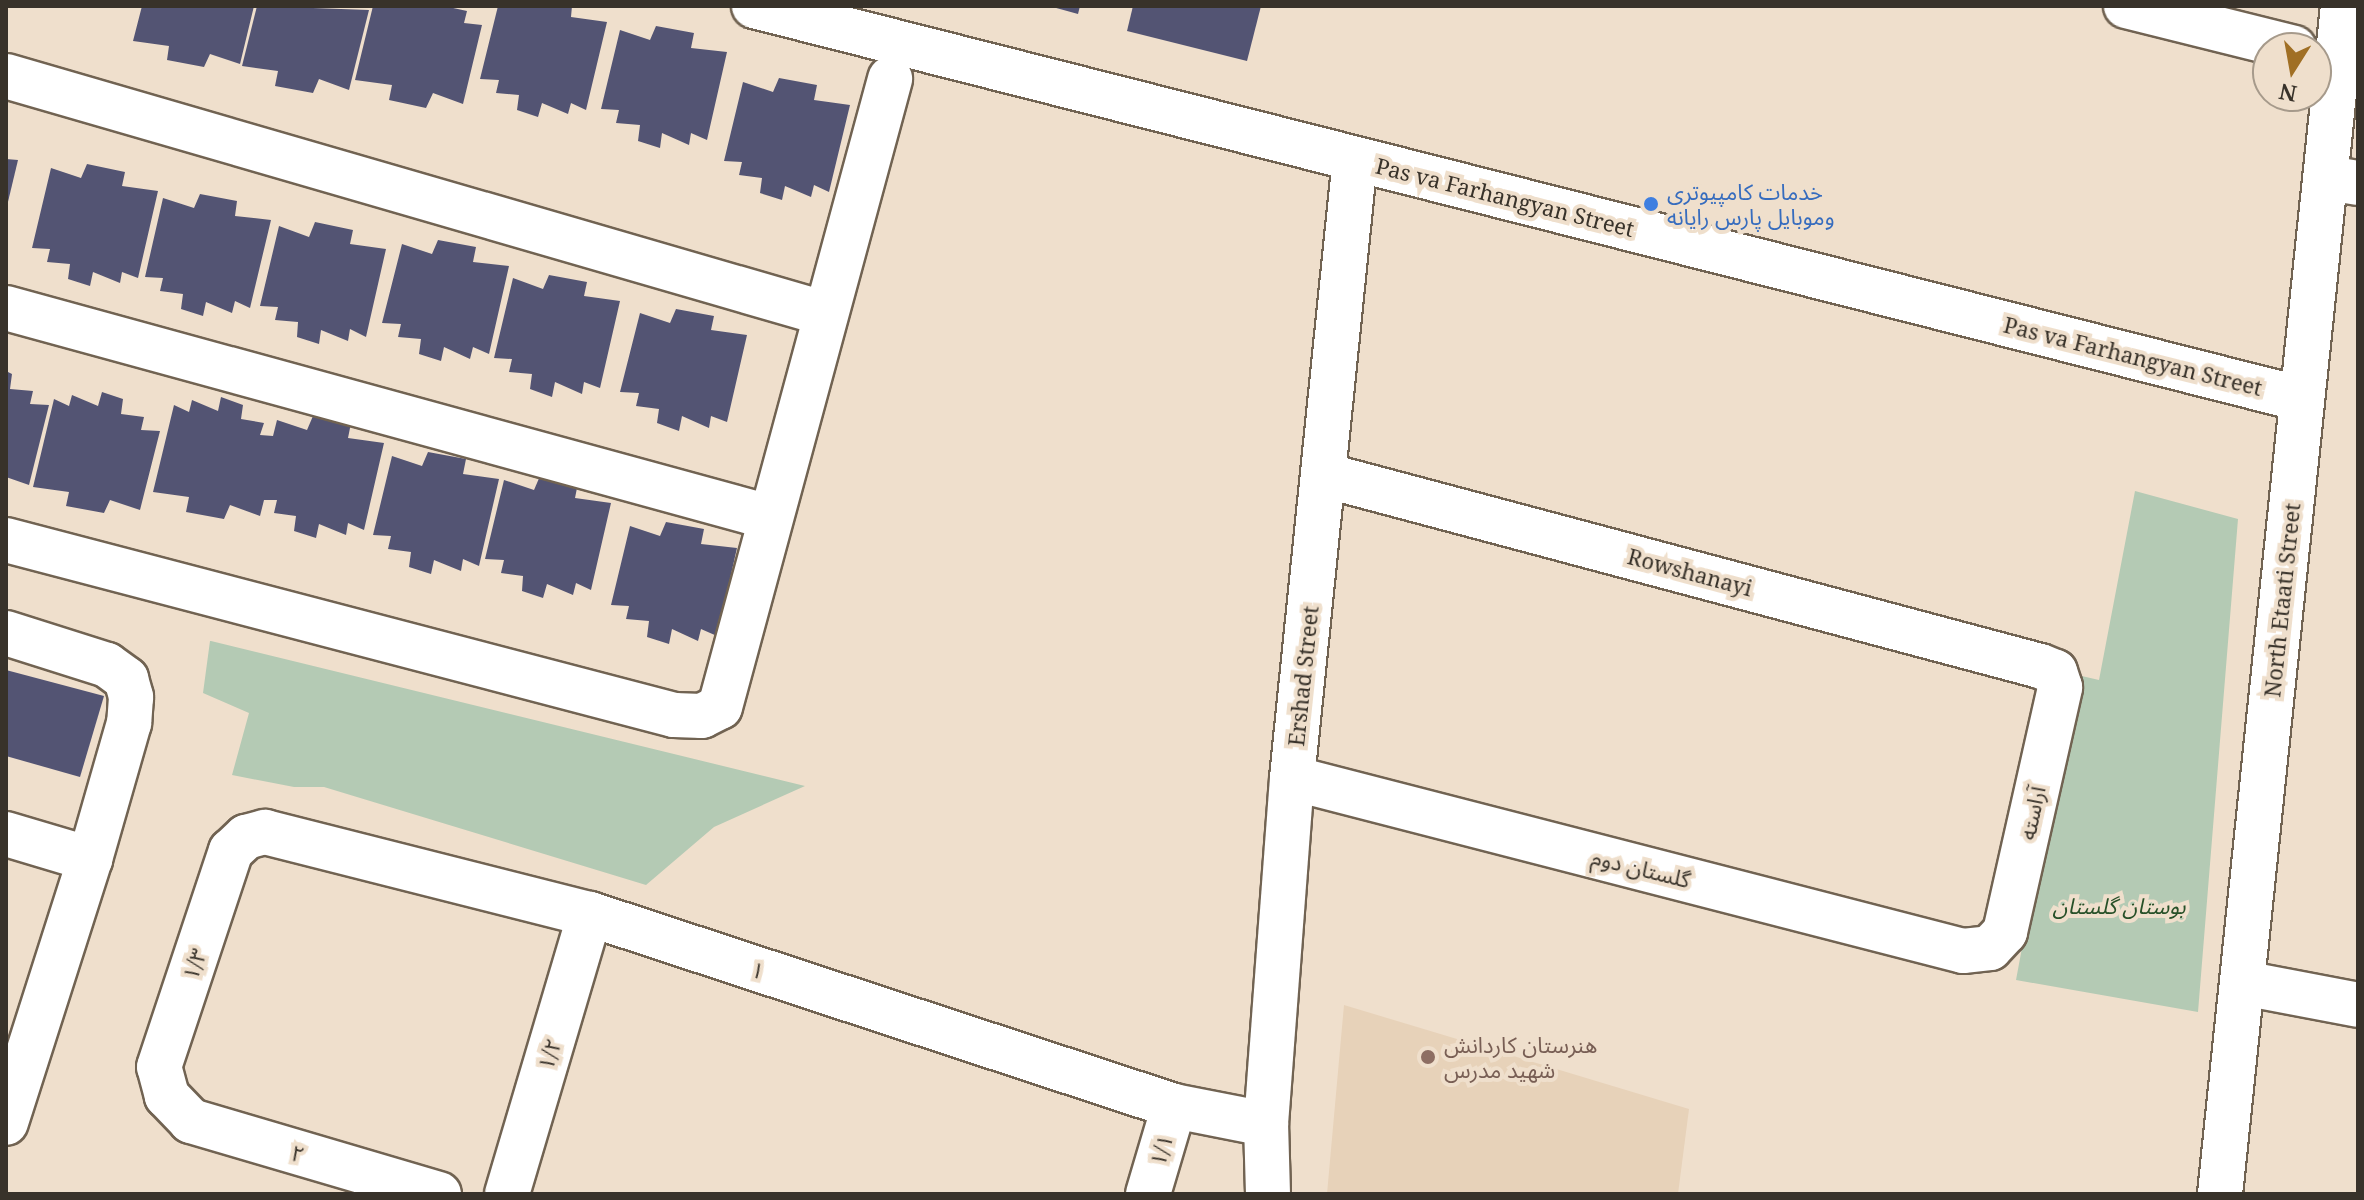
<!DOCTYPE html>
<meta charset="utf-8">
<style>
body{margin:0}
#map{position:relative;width:2364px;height:1200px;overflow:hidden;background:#efdfcc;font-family:"Noto Serif","Noto Sans Arabic",serif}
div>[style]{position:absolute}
.built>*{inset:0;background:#e7d2b9}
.green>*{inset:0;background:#b4cab4}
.building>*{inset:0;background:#535473}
.roads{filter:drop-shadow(2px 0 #716352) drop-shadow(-2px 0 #716352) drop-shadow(0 2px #716352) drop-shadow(0 -2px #716352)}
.minor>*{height:44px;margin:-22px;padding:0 22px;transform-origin:22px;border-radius:22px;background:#fff}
.tertiary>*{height:44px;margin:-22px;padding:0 22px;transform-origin:22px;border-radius:22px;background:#fff}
.dots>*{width:22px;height:22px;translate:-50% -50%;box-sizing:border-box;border:4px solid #efdfcc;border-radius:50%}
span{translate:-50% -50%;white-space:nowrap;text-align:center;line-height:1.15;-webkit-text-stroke:8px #efdfcc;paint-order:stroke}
.shop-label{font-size:22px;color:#366cbe}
.left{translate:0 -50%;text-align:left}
.street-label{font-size:22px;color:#38322a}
.park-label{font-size:22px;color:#275028;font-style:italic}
.education-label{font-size:22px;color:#785e54}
.frame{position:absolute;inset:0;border:8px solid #38322a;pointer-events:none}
.north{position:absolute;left:2252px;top:32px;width:80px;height:80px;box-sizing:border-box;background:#efdfcc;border:2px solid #a69a8b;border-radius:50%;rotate:191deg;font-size:22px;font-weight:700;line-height:32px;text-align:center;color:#38322a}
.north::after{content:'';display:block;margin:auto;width:28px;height:36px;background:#a06f24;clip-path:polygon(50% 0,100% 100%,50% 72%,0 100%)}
</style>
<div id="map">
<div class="built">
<i style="clip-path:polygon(1344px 1005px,1689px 1109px,1678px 1194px,1327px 1194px)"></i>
</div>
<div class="green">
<i style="clip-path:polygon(2135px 491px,2238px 519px,2198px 1012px,2016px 980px,2073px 674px,2099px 680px)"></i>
<i style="clip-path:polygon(210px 641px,211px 641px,805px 786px,714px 827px,646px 885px,324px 787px,294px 787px,232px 775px,249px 713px,203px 693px)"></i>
</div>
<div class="building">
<i style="clip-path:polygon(142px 6px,254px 6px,240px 64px,210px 54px,204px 67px,167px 60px,169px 46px,133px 41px)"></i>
<i style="clip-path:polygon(257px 6px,369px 10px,349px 90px,319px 79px,313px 93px,275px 86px,278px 71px,242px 66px)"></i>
<i style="clip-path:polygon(373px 6px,444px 6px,467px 11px,464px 23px,482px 25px,463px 104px,433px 93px,426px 108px,389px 100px,392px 85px,355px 80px)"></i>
<i style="clip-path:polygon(498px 6px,572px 6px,571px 17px,607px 22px,586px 110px,571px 103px,568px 114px,542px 103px,538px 117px,517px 110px,519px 95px,496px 93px,499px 80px,480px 79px)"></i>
<i style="clip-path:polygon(1049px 6px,1080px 6px,1078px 14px)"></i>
<i style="clip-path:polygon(1133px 6px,1261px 6px,1247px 61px,1127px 31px)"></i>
<i style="clip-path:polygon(656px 26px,694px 33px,691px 48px,727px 52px,707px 140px,691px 133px,689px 145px,662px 133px,660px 148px,638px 141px,640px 125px,616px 123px,619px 110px,601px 109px,620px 30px,650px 40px)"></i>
<i style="clip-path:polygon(779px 78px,817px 85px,814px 100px,850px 105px,829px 192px,814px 185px,811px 197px,785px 186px,782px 200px,760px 193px,762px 178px,739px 175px,742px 162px,724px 161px,743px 82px,773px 92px)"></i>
<i style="clip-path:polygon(6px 159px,18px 160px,7px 206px,6px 205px)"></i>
<i style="clip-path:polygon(87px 164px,125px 172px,122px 186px,158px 191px,138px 278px,122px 272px,120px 283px,93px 272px,90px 286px,68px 279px,70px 264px,47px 262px,50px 249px,32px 248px,51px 168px,81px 178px)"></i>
<i style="clip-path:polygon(200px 194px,237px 201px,235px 216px,271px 220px,250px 308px,235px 301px,232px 313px,206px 302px,203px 316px,181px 309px,183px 294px,160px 291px,163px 278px,145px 277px,163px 198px,194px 208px)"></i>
<i style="clip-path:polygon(315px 222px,353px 230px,350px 244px,386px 249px,366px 337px,350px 329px,348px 341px,321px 330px,319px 344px,297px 337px,298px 322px,275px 320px,278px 307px,260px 306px,279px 226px,309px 237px)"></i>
<i style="clip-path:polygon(438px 240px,476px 247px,473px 262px,509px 266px,489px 354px,473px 347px,470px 359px,444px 347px,441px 361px,419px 354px,421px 339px,398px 337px,401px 324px,382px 323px,402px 244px,432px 254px)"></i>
<i style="clip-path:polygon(549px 275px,587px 282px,584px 296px,620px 301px,600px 388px,584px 382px,582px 394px,555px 382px,552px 397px,530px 389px,532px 374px,509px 372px,512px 359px,494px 358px,513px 278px,543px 289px)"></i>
<i style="clip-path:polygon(676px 309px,714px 316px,711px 330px,747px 335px,727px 422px,711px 416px,709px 428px,682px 416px,679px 431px,657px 423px,659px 409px,636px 406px,639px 393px,620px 392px,640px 313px,670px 323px)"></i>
<i style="clip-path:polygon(6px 371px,12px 374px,10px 389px,33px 391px,30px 404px,49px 405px,29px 485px,6px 477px)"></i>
<i style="clip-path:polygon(102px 392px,123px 399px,121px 414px,144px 417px,141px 430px,160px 431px,140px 510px,110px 500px,104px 513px,66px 506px,69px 492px,33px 487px,54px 399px,69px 406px,72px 395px,98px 406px)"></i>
<i style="clip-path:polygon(221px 397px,243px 405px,241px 419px,264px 423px,260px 435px,273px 436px,277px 420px,307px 430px,313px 416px,351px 423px,348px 438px,384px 443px,364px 530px,348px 523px,346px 535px,319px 524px,316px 538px,294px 531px,296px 516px,274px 513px,277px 500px,264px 500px,260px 516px,230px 505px,224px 519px,186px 512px,189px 497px,153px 492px,174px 405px,189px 412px,192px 400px,218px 411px)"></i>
<i style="clip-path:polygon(428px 452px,466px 459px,463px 474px,499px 479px,479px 566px,463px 559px,461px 571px,434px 560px,431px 574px,409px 567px,411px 552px,388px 549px,391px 536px,373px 535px,392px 456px,422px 466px)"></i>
<i style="clip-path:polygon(540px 476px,578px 483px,575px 498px,611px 503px,591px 590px,576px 583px,573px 595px,547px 584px,543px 598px,522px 591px,523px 576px,501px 573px,504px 560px,485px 559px,504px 480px,534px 490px)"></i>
<i style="clip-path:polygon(666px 522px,704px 529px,701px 544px,737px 548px,717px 636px,701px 629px,698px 641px,672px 629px,669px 644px,647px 637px,649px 621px,626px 619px,629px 606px,611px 605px,630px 526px,660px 536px)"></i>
<i style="clip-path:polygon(6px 670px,104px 696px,80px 777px,6px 756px)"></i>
</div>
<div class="roads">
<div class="minor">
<i style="left:2126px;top:6px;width:173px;rotate:14deg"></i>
<i style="left:6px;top:76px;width:851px;rotate:16.18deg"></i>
<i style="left:2327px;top:178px;width:31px;rotate:9deg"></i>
<i style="left:6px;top:308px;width:791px;rotate:15.32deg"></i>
<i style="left:6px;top:540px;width:691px;rotate:14.68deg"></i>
<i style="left:674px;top:715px;width:28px;rotate:2deg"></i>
<i style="left:702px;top:716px;width:20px;rotate:-27deg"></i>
<i style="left:720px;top:707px;width:651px;rotate:-74.85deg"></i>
<i style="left:6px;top:633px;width:106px;rotate:17.6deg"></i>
<i style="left:107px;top:665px;width:24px;rotate:36deg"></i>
<i style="left:126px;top:679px;width:19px;rotate:74deg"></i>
<i style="left:131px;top:697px;width:26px;rotate:94deg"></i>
<i style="left:129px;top:723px;width:141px;rotate:106deg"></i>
<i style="left:90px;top:859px;width:277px;rotate:107.7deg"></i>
<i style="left:1292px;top:778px;width:693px;rotate:14.46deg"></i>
<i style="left:1963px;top:951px;width:27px;rotate:-6deg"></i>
<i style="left:1990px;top:948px;width:22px;rotate:-47deg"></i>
<i style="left:2005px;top:932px;width:251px;rotate:-77.3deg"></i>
<i style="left:2060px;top:687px;width:16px;rotate:-108deg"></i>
<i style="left:2055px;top:672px;width:16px;rotate:-158deg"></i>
<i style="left:2040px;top:666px;width:741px;rotate:-165.06deg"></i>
<i style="left:6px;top:834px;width:88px;rotate:16.6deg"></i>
<i style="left:2243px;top:983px;width:117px;rotate:10.8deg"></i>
<i style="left:439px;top:1194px;width:259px;rotate:-163.6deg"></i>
<i style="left:191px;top:1121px;width:35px;rotate:-134deg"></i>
<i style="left:167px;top:1096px;width:30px;rotate:-105deg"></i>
<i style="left:159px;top:1067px;width:228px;rotate:-71.6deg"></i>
<i style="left:231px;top:851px;width:21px;rotate:-43deg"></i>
<i style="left:246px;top:837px;width:20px;rotate:-15deg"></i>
<i style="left:265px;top:832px;width:335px;rotate:14.2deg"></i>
<i style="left:590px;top:914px;width:615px;rotate:18.2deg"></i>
<i style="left:1174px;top:1106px;width:94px;rotate:11.1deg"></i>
<i style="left:507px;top:1194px;width:292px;rotate:-73.5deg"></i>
<i style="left:1148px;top:1194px;width:92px;rotate:-73.5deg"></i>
<i style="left:1268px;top:1194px;width:70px;rotate:-91.6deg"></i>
<i style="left:1266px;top:1124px;width:347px;rotate:-85.7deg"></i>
<i style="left:1292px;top:778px;width:622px;rotate:-84.19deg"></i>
</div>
<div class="tertiary">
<i style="left:754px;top:6px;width:1597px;rotate:14.25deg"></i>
<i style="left:2220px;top:1194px;width:1194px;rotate:-84.09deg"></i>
</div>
</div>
<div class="dots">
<i style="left:1651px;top:204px;background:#3f7fe0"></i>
<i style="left:1428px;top:1057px;background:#8d6e63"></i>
</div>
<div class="shop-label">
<span class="left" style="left:1667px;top:204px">خدمات کامپیوتری<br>وموبایل پارس رایانه</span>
</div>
<div class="street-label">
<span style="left:1505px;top:197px;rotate:14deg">Pas va Farhangyan Street</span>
<span style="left:2133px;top:356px;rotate:14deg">Pas va Farhangyan Street</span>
<span style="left:1690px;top:572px;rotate:15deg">Rowshanayi</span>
<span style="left:2282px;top:600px;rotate:-84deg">North Etaati Street</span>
<span style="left:1303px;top:676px;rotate:-84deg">Ershad Street</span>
<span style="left:2032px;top:813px;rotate:-78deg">آراسته</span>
<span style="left:1641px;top:868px;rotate:14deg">گلستان دوم</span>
<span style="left:194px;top:964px;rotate:-72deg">۱/۳</span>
<span style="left:758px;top:970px;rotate:18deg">۱</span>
<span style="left:549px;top:1054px;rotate:-73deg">۱/۲</span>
<span style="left:1161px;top:1150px;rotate:-73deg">۱/۱</span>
<span style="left:298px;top:1153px;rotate:16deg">۲</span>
</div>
<div class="park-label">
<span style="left:2119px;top:906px">بوستان گلستان</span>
</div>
<div class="education-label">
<span class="left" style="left:1444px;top:1057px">هنرستان کاردانش<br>شهید مدرس</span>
</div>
<div class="frame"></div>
<div class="north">N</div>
</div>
